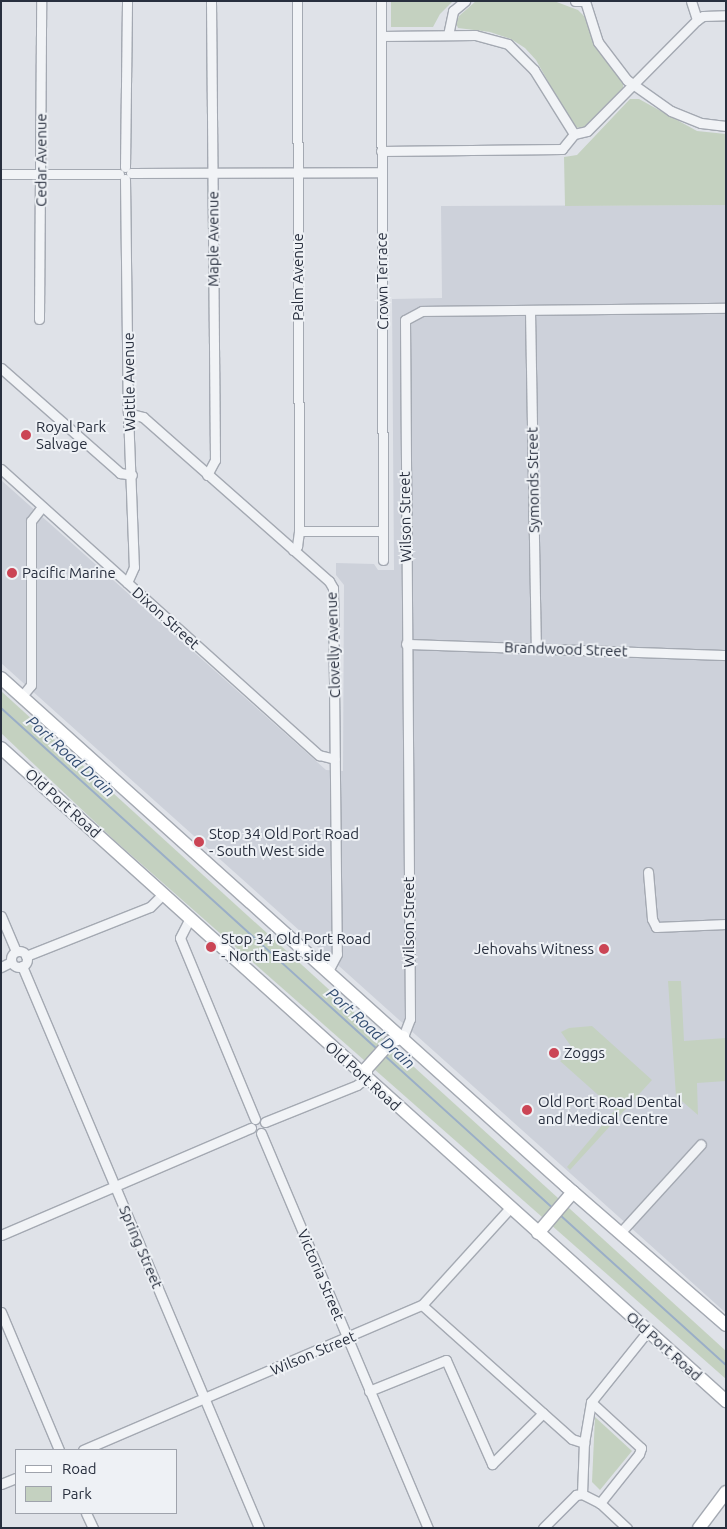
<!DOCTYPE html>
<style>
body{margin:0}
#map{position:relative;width:727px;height:1529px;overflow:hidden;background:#dfe2e8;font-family:Ubuntu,sans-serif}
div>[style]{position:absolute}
.built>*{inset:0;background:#cdd1da}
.green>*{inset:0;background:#c4d1c0}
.stream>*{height:2px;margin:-1px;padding:0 1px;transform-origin:1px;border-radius:1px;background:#9aaec7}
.roads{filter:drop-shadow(1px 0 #a4a9b2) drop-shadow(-1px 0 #a4a9b2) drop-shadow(0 1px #a4a9b2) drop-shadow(0 -1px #a4a9b2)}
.street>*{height:9px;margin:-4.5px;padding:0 4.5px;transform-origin:4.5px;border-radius:4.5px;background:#f1f3f6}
.street>.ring{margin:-4.5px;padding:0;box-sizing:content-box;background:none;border:9px solid #f1f3f6;border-radius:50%}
.secondary>*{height:12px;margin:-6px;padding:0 6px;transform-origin:6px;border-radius:6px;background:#fff}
.dots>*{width:14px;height:14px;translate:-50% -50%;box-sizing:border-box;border:2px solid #eef1f5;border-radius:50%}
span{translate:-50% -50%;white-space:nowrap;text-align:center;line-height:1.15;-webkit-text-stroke:4px #eef1f5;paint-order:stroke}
.street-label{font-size:15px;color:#282f3e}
.poi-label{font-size:15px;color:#282f3e}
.left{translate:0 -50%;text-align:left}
.right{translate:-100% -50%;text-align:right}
.water-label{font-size:16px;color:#334d71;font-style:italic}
.frame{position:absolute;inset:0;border:2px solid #282f3e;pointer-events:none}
.legend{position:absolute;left:15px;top:1449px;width:162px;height:65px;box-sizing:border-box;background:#eef1f5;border:1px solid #9fa3ac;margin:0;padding:6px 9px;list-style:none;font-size:15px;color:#282f3e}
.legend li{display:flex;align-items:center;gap:10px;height:25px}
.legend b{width:25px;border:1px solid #9fa3ac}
</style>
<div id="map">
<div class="built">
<i style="clip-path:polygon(726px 205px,726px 1313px,1px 663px,1px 480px,326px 770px,343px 771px,344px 585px,336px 575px,336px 563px,374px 564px,378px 570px,394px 570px,392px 299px,442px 298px,441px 206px)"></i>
</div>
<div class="green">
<i style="clip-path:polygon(391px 1px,453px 1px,440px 14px,433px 27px,391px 27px)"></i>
<i style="clip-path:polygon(476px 1px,554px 1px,578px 10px,584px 16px,599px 51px,623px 83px,623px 88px,584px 127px,574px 128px,536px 60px,525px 48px,511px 39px,490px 32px,458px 28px,456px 23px,459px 16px)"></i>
<i style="clip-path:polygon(630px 99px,639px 99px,697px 131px,726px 134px,726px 205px,565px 206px,564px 157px,577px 155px)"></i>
<i style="clip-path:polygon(1px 691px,726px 1351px,726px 1379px,113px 839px,1px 733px)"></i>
<i style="clip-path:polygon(668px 981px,681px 981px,684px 1041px,726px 1038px,726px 1081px,697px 1083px,698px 1115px,676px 1096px)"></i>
<i style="clip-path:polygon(592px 1026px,652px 1080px,570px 1170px,567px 1167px,615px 1110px,560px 1061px,575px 1052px,561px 1032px,569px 1028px)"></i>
<i style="clip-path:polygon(595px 1417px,632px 1451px,600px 1490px,592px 1482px)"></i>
</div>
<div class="stream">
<i style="left:1px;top:708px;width:508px;rotate:42.21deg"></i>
<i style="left:384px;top:1055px;width:228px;rotate:42.2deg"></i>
<i style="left:560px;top:1215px;width:224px;rotate:42.1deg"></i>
</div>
<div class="roads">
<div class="street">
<i style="left:381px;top:1px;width:559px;rotate:89.8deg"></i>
<i style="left:575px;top:1px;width:9px"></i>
<i style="left:585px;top:1px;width:43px;rotate:72.4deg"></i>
<i style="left:598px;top:42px;width:48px;rotate:52.7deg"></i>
<i style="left:627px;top:80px;width:54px;rotate:35.2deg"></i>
<i style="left:671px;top:111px;width:32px;rotate:22deg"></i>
<i style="left:701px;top:123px;width:25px;rotate:7deg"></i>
<i style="left:691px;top:1px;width:20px;rotate:72deg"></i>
<i style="left:448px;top:35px;width:25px;rotate:-78deg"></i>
<i style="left:453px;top:11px;width:16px;rotate:-40deg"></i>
<i style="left:381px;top:36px;width:94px;rotate:-0.6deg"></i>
<i style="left:475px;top:35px;width:34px;rotate:15deg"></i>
<i style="left:508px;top:44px;width:37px;rotate:45deg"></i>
<i style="left:534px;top:70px;width:75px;rotate:58deg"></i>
<i style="left:381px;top:151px;width:181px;rotate:-0.6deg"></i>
<i style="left:562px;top:149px;width:19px;rotate:-51deg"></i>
<i style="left:574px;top:134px;width:13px;rotate:-13deg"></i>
<i style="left:587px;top:131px;width:156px;rotate:-45.3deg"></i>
<i style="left:697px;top:20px;width:7px;rotate:-34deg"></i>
<i style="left:703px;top:16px;width:23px;rotate:-2deg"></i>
<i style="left:125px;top:167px;width:166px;rotate:-89.3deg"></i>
<i style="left:131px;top:173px;width:250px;rotate:-0.2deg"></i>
<i style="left:1px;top:174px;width:118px"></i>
<i style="left:125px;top:179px;width:234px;rotate:89.3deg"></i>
<i style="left:128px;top:413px;width:154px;rotate:87.8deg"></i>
<i style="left:134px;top:567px;width:17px;rotate:114deg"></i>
<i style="left:530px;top:311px;width:337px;rotate:89deg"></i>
<i style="left:39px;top:319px;width:318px;rotate:-89.6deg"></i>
<i style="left:1px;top:368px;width:159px;rotate:41.4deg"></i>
<i style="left:120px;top:473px;width:12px;rotate:9deg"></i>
<i style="left:128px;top:413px;width:16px;rotate:15deg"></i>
<i style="left:143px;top:417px;width:248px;rotate:41.4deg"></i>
<i style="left:329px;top:581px;width:8px;rotate:60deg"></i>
<i style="left:333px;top:588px;width:366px;rotate:89.4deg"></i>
<i style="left:337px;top:954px;width:19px;rotate:118deg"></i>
<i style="left:1px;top:469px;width:428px;rotate:42deg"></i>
<i style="left:319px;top:755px;width:16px;rotate:14deg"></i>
<i style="left:207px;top:475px;width:17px;rotate:-62deg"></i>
<i style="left:215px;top:460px;width:459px;rotate:-90.5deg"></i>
<i style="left:299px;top:531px;width:84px"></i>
<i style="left:293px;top:550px;width:6px;rotate:-45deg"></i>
<i style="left:297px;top:546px;width:15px;rotate:-82deg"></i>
<i style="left:299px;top:531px;width:530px;rotate:-90.22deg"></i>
<i style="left:406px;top:644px;width:320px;rotate:2deg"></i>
<i style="left:22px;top:696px;width:14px;rotate:-51deg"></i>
<i style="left:31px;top:685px;width:164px;rotate:-90deg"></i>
<i style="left:31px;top:521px;width:18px;rotate:-52deg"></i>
<i style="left:648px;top:872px;width:47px;rotate:85.1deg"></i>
<i style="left:652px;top:919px;width:9px;rotate:63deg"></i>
<i style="left:656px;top:927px;width:70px;rotate:-2.5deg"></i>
<i style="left:1px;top:916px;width:38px;rotate:67deg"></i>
<i style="left:190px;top:918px;width:22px;rotate:117deg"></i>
<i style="left:180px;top:938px;width:196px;rotate:67.5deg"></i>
<i class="ring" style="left:11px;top:951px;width:7px;height:7px"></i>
<i style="left:26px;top:956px;width:133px;rotate:-21.6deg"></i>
<i style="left:150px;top:907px;width:18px;rotate:-45deg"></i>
<i style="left:22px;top:966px;width:610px;rotate:67.13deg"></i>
<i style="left:1px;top:967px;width:11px;rotate:-27deg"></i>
<i style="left:403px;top:1037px;width:19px;rotate:-69deg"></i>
<i style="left:410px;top:1019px;width:699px;rotate:-90.41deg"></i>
<i style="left:405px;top:320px;width:19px;rotate:-28deg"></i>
<i style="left:422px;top:311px;width:304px;rotate:-0.6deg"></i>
<i style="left:265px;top:1122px;width:99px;rotate:-21.9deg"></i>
<i style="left:357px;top:1085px;width:11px;rotate:-38deg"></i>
<i style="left:261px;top:1133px;width:429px;rotate:67.1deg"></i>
<i style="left:620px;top:1233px;width:120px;rotate:-47.7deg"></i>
<i style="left:1px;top:1235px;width:272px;rotate:-23.2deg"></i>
<i style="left:422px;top:1305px;width:201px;rotate:41.8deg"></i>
<i style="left:572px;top:1439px;width:13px;rotate:18deg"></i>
<i style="left:1px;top:1312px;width:150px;rotate:67.2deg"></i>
<i style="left:369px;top:1391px;width:83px;rotate:-21.9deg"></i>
<i style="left:446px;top:1360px;width:114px;rotate:66.1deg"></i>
<i style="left:492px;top:1464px;width:72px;rotate:-45deg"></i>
<i style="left:591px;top:1402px;width:68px;rotate:42.6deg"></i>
<i style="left:641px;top:1448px;width:6px;rotate:108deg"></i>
<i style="left:639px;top:1454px;width:63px;rotate:128.5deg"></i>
<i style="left:83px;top:1450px;width:369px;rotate:-23.2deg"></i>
<i style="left:422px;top:1305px;width:131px;rotate:-47.8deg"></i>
<i style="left:1px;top:1484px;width:16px;rotate:-22deg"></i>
<i style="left:582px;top:1494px;width:20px;rotate:27deg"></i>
<i style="left:600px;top:1503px;width:37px;rotate:43deg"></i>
<i style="left:86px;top:1513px;width:17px;rotate:65deg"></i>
<i style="left:543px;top:1528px;width:47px;rotate:-45deg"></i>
<i style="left:576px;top:1495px;width:6px;rotate:-9deg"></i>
<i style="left:582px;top:1494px;width:51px;rotate:-87.8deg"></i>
<i style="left:584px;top:1443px;width:42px;rotate:-80.3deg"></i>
<i style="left:591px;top:1402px;width:90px;rotate:-51.3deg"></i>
</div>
<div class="secondary">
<i style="left:1px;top:678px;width:760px;rotate:41.96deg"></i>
<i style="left:566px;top:1186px;width:212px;rotate:41deg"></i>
<i style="left:1px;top:748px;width:976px;rotate:42.01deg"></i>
<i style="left:366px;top:1078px;width:9px;rotate:-90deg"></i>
<i style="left:366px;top:1069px;width:36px;rotate:-48deg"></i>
<i style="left:390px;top:1042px;width:14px;rotate:-21deg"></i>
<i style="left:538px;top:1233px;width:54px;rotate:-49.5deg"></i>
<i style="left:699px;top:1528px;width:45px;rotate:-53.1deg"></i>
</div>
</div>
<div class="dots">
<i style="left:26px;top:435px;background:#cb4555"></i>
<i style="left:12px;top:573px;background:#cb4555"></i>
<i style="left:199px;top:842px;background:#cb4555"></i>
<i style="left:211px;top:947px;background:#cb4555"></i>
<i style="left:604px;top:949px;background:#cb4555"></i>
<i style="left:554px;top:1053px;background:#cb4555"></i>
<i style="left:527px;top:1110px;background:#cb4555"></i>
</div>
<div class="street-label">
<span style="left:41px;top:160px;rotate:-90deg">Cedar Avenue</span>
<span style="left:213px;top:239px;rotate:-90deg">Maple Avenue</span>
<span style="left:298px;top:277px;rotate:-90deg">Palm Avenue</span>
<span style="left:382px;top:281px;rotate:-91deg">Crown Terrace</span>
<span style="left:129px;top:382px;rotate:-91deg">Wattle Avenue</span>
<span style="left:533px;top:480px;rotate:-91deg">Symonds Street</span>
<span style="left:405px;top:517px;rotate:-91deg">Wilson Street</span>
<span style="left:166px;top:618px;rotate:42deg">Dixon Street</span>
<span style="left:333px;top:645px;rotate:-92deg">Clovelly Avenue</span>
<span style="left:566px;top:649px;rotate:2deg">Brandwood Street</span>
<span style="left:63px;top:803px;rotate:42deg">Old Port Road</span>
<span style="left:409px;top:922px;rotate:-90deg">Wilson Street</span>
<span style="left:363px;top:1076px;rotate:42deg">Old Port Road</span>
<span style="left:141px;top:1247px;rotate:67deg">Spring Street</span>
<span style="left:321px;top:1275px;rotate:67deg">Victoria Street</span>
<span style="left:664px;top:1346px;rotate:42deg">Old Port Road</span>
<span style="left:313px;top:1353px;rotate:-23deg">Wilson Street</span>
</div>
<div class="poi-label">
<span class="left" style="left:36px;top:435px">Royal Park<br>Salvage</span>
<span class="left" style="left:22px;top:573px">Pacific Marine</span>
<span class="left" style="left:209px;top:842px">Stop 34 Old Port Road<br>- South West side</span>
<span class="left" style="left:221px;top:947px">Stop 34 Old Port Road<br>- North East side</span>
<span class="right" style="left:594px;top:949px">Jehovahs Witness</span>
<span class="left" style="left:564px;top:1053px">Zoggs</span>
<span class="left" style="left:538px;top:1110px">Old Port Road Dental<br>and Medical Centre</span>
</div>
<div class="water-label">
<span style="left:71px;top:756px;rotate:42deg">Port Road Drain</span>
<span style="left:371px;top:1028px;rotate:42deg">Port Road Drain</span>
</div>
<div class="frame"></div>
<ul class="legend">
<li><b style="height:6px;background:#fff"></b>Road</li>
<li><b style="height:14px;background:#c4d1c0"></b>Park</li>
</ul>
</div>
